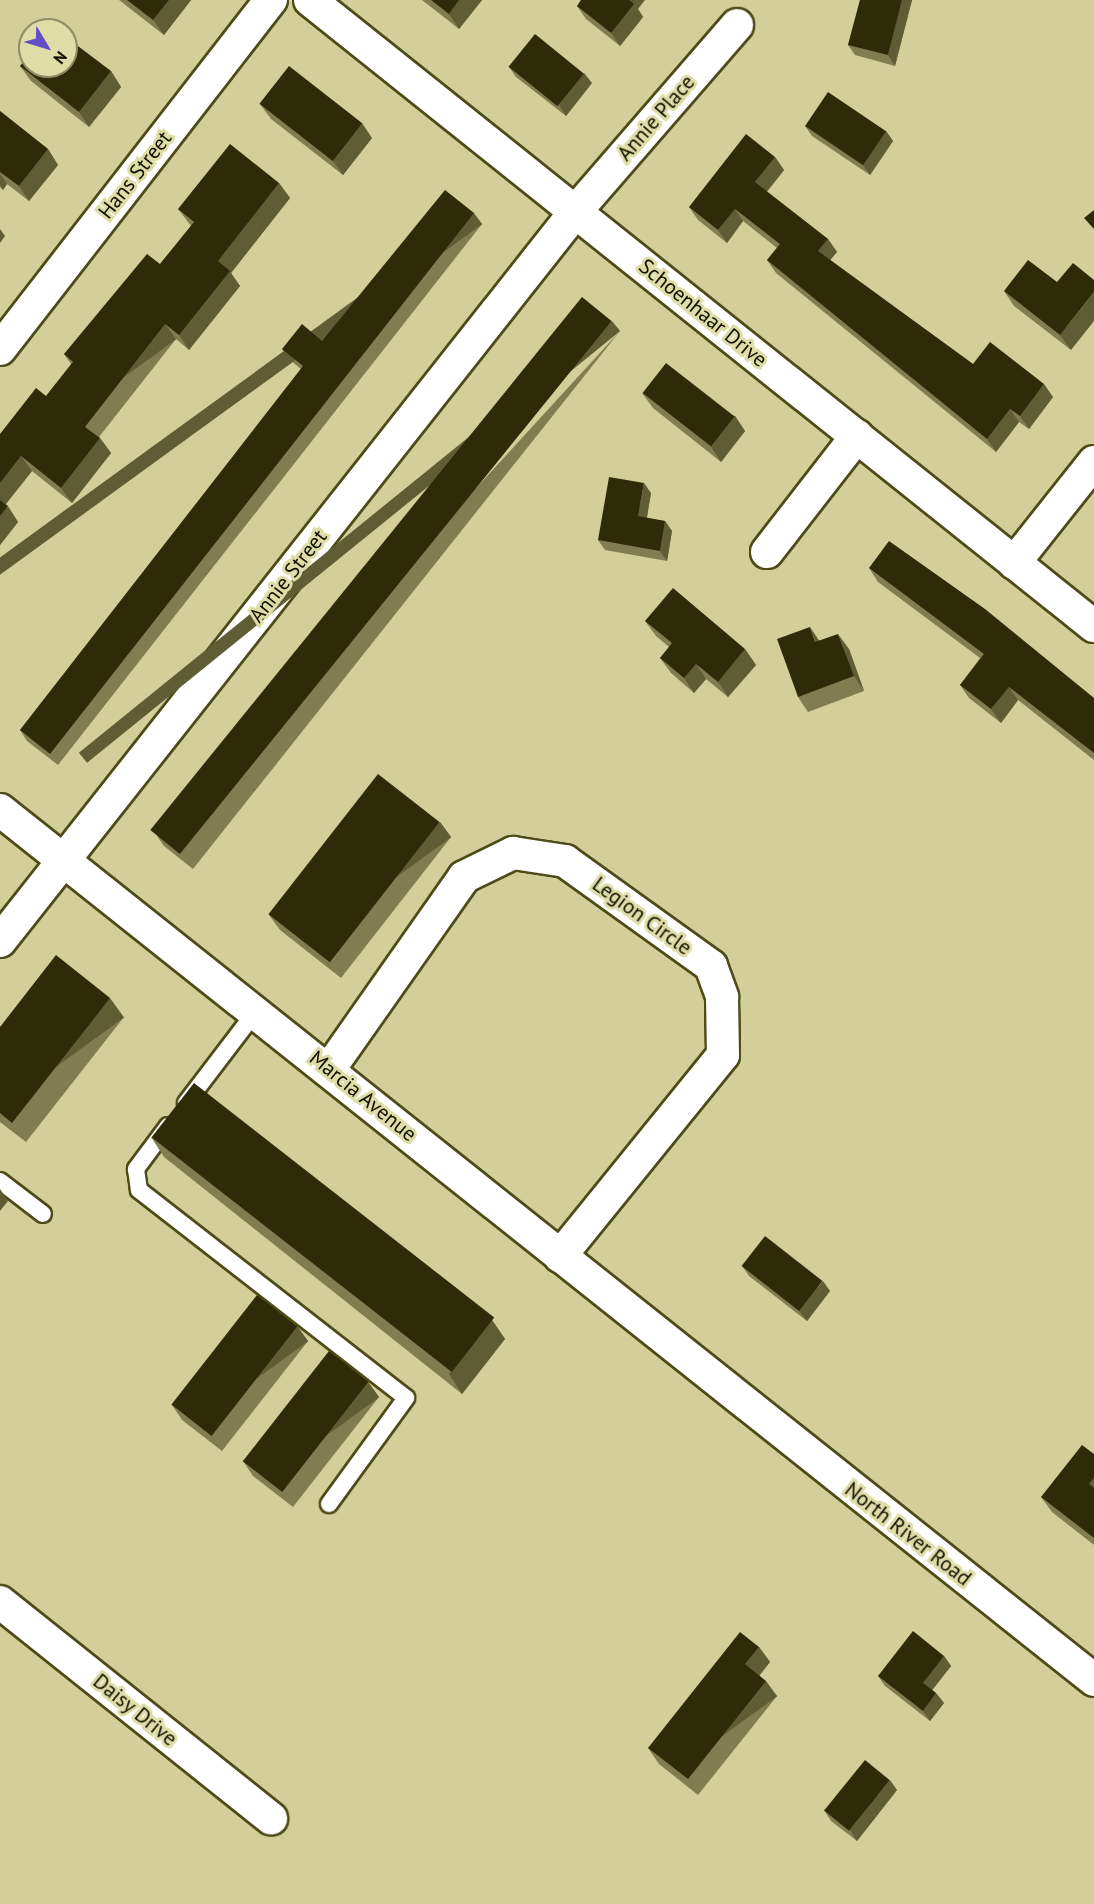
<!DOCTYPE html>
<style>
body{margin:0}
#map{position:relative;width:1094px;height:1904px;overflow:hidden;background:#d2cf9a;font-family:"PT Sans",sans-serif}
div>[style]{position:absolute}
.roads{filter:drop-shadow(2px 0 #4e4b18) drop-shadow(-2px 0 #4e4b18) drop-shadow(0 2px #4e4b18) drop-shadow(0 -2px #4e4b18)}
.lane>*{height:16px;margin:-8px;padding:0 8px;transform-origin:8px;border-radius:8px;background:#fff}
.street>*{height:32px;margin:-16px;padding:0 16px;transform-origin:16px;border-radius:16px;background:#fff}
.wall>*{inset:0;background:#807e51}
.shaded-wall>*{inset:0;background:#5f5d34;transform-origin:0 0}
.building>*{inset:0;background:#2e2c08;transform-origin:0 0}
span{translate:-50% -50%;white-space:nowrap;text-align:center;line-height:1.15;-webkit-text-stroke:6px #dfdda7;paint-order:stroke}
.street-label{font-size:21px;color:#111000}
.north{position:absolute;left:18px;top:18px;width:60px;height:60px;box-sizing:border-box;background:#dfdda7;border:2px solid #8d8b64;border-radius:50%;rotate:128deg;font-size:16px;font-weight:700;line-height:24px;text-align:center;color:#111000}
.north::after{content:'';display:block;margin:auto;width:21px;height:27px;background:#624fc8;clip-path:polygon(50% 0,100% 100%,50% 72%,0 100%)}
</style>
<div id="map">
<div class="roads">
<div class="lane">
<i style="left:186px;top:1103px;width:116px;rotate:-52.7deg"></i>
<i style="left:168px;top:1126px;width:54px;rotate:126.7deg"></i>
<i style="left:136px;top:1169px;width:21px;rotate:82deg"></i>
<i style="left:139px;top:1190px;width:338px;rotate:37.9deg"></i>
<i style="left:406px;top:1398px;width:131px;rotate:126deg"></i>
<i style="left:0;top:1181px;width:54px;rotate:37.5deg"></i>
</div>
<div class="street">
<i style="left:310px;top:0;width:1003px;rotate:38.61deg"></i>
<i style="left:0;top:349px;width:442px;rotate:-52.2deg"></i>
<i style="left:767px;top:552px;width:147px;rotate:-52.2deg"></i>
<i style="left:1014px;top:563px;width:129px;rotate:-51.6deg"></i>
<i style="left:0;top:810px;width:1398px;rotate:38.49deg"></i>
<i style="left:0;top:941px;width:930px;rotate:-51.73deg"></i>
<i style="left:576px;top:211px;width:246px;rotate:-49.1deg"></i>
<i style="left:330px;top:1068px;width:233px;rotate:-54.9deg"></i>
<i style="left:464px;top:877px;width:55px;rotate:-26.1deg"></i>
<i style="left:513px;top:853px;width:53px;rotate:8.7deg"></i>
<i style="left:565px;top:861px;width:180px;rotate:35.7deg"></i>
<i style="left:711px;top:966px;width:33px;rotate:70deg"></i>
<i style="left:722px;top:997px;width:58px;rotate:89deg"></i>
<i style="left:723px;top:1055px;width:259px;rotate:129deg"></i>
<i style="left:0;top:1602px;width:347px;rotate:38.6deg"></i>
</div>
</div>
<div class="wall">
<i style="clip-path:polygon(119px 0,191px 0,164px 35px)"></i>
<i style="clip-path:polygon(422px 0,482px 0,459px 29px)"></i>
<i style="clip-path:polygon(860px 0,912px 0,895px 66px,855px 55px,848px 45px)"></i>
<i style="clip-path:polygon(577px 6px,638px 9px,643px 17px,620px 46px,586px 19px)"></i>
<i style="clip-path:polygon(20px 66px,111px 71px,121px 87px,89px 127px,31px 81px)"></i>
<i style="clip-path:polygon(509px 67px,592px 83px,566px 116px,516px 77px)"></i>
<i style="clip-path:polygon(260px 104px,372px 138px,343px 175px,271px 119px)"></i>
<i style="clip-path:polygon(0 111px,48px 149px,58px 165px,29px 201px,7px 184px,3px 190px,0 187px)"></i>
<i style="clip-path:polygon(805px 126px,886px 131px,893px 141px,870px 175px,812px 136px)"></i>
<i style="clip-path:polygon(775px 157px,784px 170px,767px 192px,828px 239px,837px 252px,830px 260px,973px 364px,1053px 397px,1029px 429px,1019px 422px,996px 452px,776px 273px,767px 260px,777px 248px,743px 221px,727px 243px,698px 220px,689px 207px)"></i>
<i style="clip-path:polygon(279px 183px,290px 198px,231px 273px,240px 286px,189px 350px,176px 339px,99px 437px,111px 453px,72px 503px,32px 471px,5px 505px,18px 522px,0 545px,0 434px,46px 396px,71px 364px,64px 354px,160px 264px,191px 226px,178px 209px)"></i>
<i style="clip-path:polygon(482px 224px,58px 765px,27px 741px,20px 730px,301px 369px,290px 360px,282px 349px,322px 341px)"></i>
<i style="clip-path:polygon(1057px 282px,1071px 350px,1014px 306px,1004px 291px)"></i>
<i style="clip-path:polygon(620px 331px,193px 869px,164px 846px,157px 836px)"></i>
<i style="clip-path:polygon(642px 393px,735px 416px,745px 431px,721px 462px,653px 408px)"></i>
<i style="clip-path:polygon(651px 493px,647px 518px,665px 521px,672px 531px,667px 561px,605px 550px,598px 540px)"></i>
<i style="clip-path:polygon(869px 568px,1094px 698px,1094px 760px,1018px 700px,1001px 723px,969px 698px,960px 685px,980px 658px,878px 582px)"></i>
<i style="clip-path:polygon(645px 621px,745px 649px,756px 665px,728px 697px,706px 679px,694px 693px,671px 673px,660px 658px,669px 647px,656px 636px)"></i>
<i style="clip-path:polygon(820px 641px,849px 649px,864px 691px,808px 712px,798px 697px)"></i>
<i style="clip-path:polygon(440px 822px,451px 837px,341px 978px,280px 930px,269px 915px)"></i>
<i style="clip-path:polygon(124px 1017px,26px 1142px,0 1122px,0 1027px)"></i>
<i style="clip-path:polygon(151px 1137px,492px 1320px,505px 1339px,462px 1394px,164px 1157px)"></i>
<i style="clip-path:polygon(742px 1266px,830px 1291px,807px 1321px,749px 1276px)"></i>
<i style="clip-path:polygon(297px 1326px,308px 1341px,222px 1451px,182px 1420px,172px 1405px)"></i>
<i style="clip-path:polygon(368px 1382px,379px 1397px,293px 1507px,253px 1476px,243px 1461px)"></i>
<i style="clip-path:polygon(1094px 1454px,1094px 1545px,1052px 1512px,1041px 1497px)"></i>
<i style="clip-path:polygon(759px 1647px,770px 1662px,759px 1675px,777px 1696px,698px 1795px,659px 1764px,648px 1748px)"></i>
<i style="clip-path:polygon(944px 1656px,951px 1666px,932px 1690px,936px 1693px,944px 1703px,930px 1721px,885px 1686px,878px 1676px)"></i>
<i style="clip-path:polygon(897px 1790px,857px 1841px,831px 1821px,824px 1810px)"></i>
</div>
<div class="shaded-wall">
<i style="clip-path:polygon(169px 0,191px 0,164px 35px,153px 20px)"></i>
<i style="clip-path:polygon(459px 0,482px 0,459px 29px,449px 14px)"></i>
<i style="clip-path:polygon(628px 0,645px 0,638px 9px,643px 17px,620px 46px,611px 33px)"></i>
<i style="clip-path:polygon(902px 0,912px 0,895px 66px,888px 55px)"></i>
<i style="clip-path:polygon(111px 71px,121px 87px,89px 127px,79px 112px)"></i>
<i style="clip-path:polygon(584px 73px,592px 83px,566px 116px,559px 105px)"></i>
<i style="clip-path:polygon(362px 123px,372px 138px,343px 175px,332px 160px)"></i>
<i style="clip-path:polygon(886px 131px,893px 141px,870px 175px,863px 165px)"></i>
<i style="clip-path:polygon(48px 149px,58px 165px,29px 201px,19px 186px)"></i>
<i style="clip-path:polygon(775px 157px,784px 170px,764px 195px,755px 182px)"></i>
<i style="clip-path:polygon(0 174px,7px 184px,3px 190px,0 185px)"></i>
<i style="clip-path:polygon(279px 183px,290px 198px,231px 273px,240px 286px,189px 350px,179px 335px,218px 261px)"></i>
<i style="clip-path:polygon(735px 209px,743px 221px,727px 243px,718px 230px)"></i>
<i style="left:474px;top:213px;width:14px;height:687px;rotate:54deg"></i>
<i style="clip-path:polygon(0 229px,5px 236px,0 243px)"></i>
<i style="clip-path:polygon(828px 239px,837px 252px,827px 264px,818px 251px)"></i>
<i style="clip-path:polygon(1094px 292px,1094px 321px,1071px 350px,1060px 335px)"></i>
<i style="left:612px;top:321px;width:13px;height:686px;rotate:51deg"></i>
<i style="left:165px;top:324px;width:19px;height:130px;rotate:54deg"></i>
<i style="clip-path:polygon(1044px 384px,1053px 397px,1029px 429px,1020px 416px)"></i>
<i style="clip-path:polygon(1010px 409px,1019px 422px,996px 452px,987px 439px)"></i>
<i style="clip-path:polygon(735px 416px,745px 431px,721px 462px,711px 447px)"></i>
<i style="clip-path:polygon(100px 438px,111px 453px,72px 503px,61px 488px)"></i>
<i style="clip-path:polygon(21px 456px,32px 471px,2px 509px,0 506px,0 483px)"></i>
<i style="clip-path:polygon(644px 483px,651px 493px,645px 527px,638px 516px)"></i>
<i style="clip-path:polygon(8px 506px,18px 522px,0 545px,0 516px)"></i>
<i style="clip-path:polygon(665px 521px,672px 531px,667px 561px,660px 551px)"></i>
<i style="clip-path:polygon(810px 627px,820px 642px,815px 642px)"></i>
<i style="clip-path:polygon(838px 634px,849px 649px,864px 691px,854px 676px)"></i>
<i style="clip-path:polygon(745px 649px,756px 665px,728px 697px,718px 682px)"></i>
<i style="clip-path:polygon(696px 664px,706px 679px,694px 693px,684px 678px)"></i>
<i style="clip-path:polygon(1009px 687px,1018px 700px,1001px 723px,991px 709px)"></i>
<i style="left:440px;top:822px;width:19px;height:179px;rotate:54deg"></i>
<i style="left:110px;top:998px;width:24px;height:159px;rotate:54deg"></i>
<i style="clip-path:polygon(0 1189px,8px 1201px,0 1211px)"></i>
<i style="clip-path:polygon(823px 1281px,830px 1291px,807px 1321px,799px 1311px)"></i>
<i style="clip-path:polygon(492px 1320px,505px 1339px,462px 1394px,449px 1374px)"></i>
<i style="left:297px;top:1326px;width:19px;height:139px;rotate:54deg"></i>
<i style="left:368px;top:1382px;width:19px;height:140px;rotate:54deg"></i>
<i style="clip-path:polygon(1094px 1478px,1094px 1491px,1089px 1484px)"></i>
<i style="clip-path:polygon(759px 1647px,770px 1662px,756px 1680px,745px 1664px)"></i>
<i style="clip-path:polygon(944px 1656px,951px 1666px,930px 1693px,923px 1683px)"></i>
<i style="left:766px;top:1681px;width:19px;height:125px;rotate:54deg"></i>
<i style="clip-path:polygon(936px 1693px,944px 1703px,930px 1721px,923px 1711px)"></i>
<i style="clip-path:polygon(890px 1780px,897px 1790px,857px 1841px,850px 1830px)"></i>
</div>
<div class="building">
<i style="clip-path:polygon(127px 0,169px 0,153px 20px)"></i>
<i style="clip-path:polygon(431px 0,459px 0,449px 14px)"></i>
<i style="clip-path:polygon(581px 0,629px 0,634px 4px,611px 33px,577px 6px)"></i>
<i style="clip-path:polygon(860px 0,902px 0,888px 55px,848px 45px)"></i>
<i style="clip-path:polygon(52px 26px,57px 30px,48px 30px)"></i>
<i style="left:535px;top:34px;width:63px;height:42px;rotate:39deg"></i>
<i style="clip-path:polygon(66px 37px,111px 71px,79px 112px,20px 66px,30px 53px,30px 66px,66px 66px)"></i>
<i style="left:289px;top:66px;width:93px;height:48px;rotate:38deg"></i>
<i style="left:828px;top:92px;width:70px;height:41px;rotate:34deg"></i>
<i style="clip-path:polygon(0 111px,48px 149px,19px 186px,0 172px)"></i>
<i style="clip-path:polygon(746px 134px,775px 157px,755px 182px,828px 239px,818px 251px,973px 364px,990px 342px,1044px 384px,1020px 416px,1010px 409px,987px 439px,767px 260px,780px 244px,735px 209px,718px 230px,689px 207px)"></i>
<i style="clip-path:polygon(230px 144px,279px 183px,218px 261px,230px 271px,179px 335px,165px 324px,85px 427px,100px 438px,61px 488px,21px 456px,0 483px,0 434px,36px 388px,46px 396px,73px 362px,64px 354px,147px 254px,160px 264px,194px 222px,178px 209px)"></i>
<i style="clip-path:polygon(445px 190px,474px 213px,50px 754px,20px 730px,303px 366px,282px 349px,302px 324px,322px 341px)"></i>
<i style="clip-path:polygon(1094px 210px,1094px 229px,1084px 218px)"></i>
<i style="clip-path:polygon(1028px 260px,1057px 282px,1073px 263px,1094px 280px,1094px 292px,1060px 335px,1004px 291px)"></i>
<i style="left:582px;top:297px;width:38px;height:686px;rotate:39deg"></i>
<i style="left:666px;top:363px;width:87px;height:38px;rotate:38deg"></i>
<i style="clip-path:polygon(609px 477px,644px 483px,638px 516px,665px 521px,660px 551px,598px 540px)"></i>
<i style="clip-path:polygon(0 500px,8px 506px,0 516px)"></i>
<i style="clip-path:polygon(889px 541px,985px 609px,1094px 698px,1094px 753px,1009px 687px,991px 709px,960px 685px,984px 654px,869px 568px)"></i>
<i style="clip-path:polygon(673px 588px,745px 649px,718px 682px,696px 664px,684px 678px,660px 658px,672px 643px,645px 621px)"></i>
<i style="clip-path:polygon(810px 627px,815px 642px,838px 634px,854px 676px,798px 697px,777px 639px)"></i>
<i style="left:378px;top:774px;width:78px;height:178px;rotate:38deg"></i>
<i style="clip-path:polygon(56px 955px,110px 998px,12px 1123px,0 1113px,0 1027px)"></i>
<i style="left:194px;top:1083px;width:381px;height:69px;rotate:38deg"></i>
<i style="left:765px;top:1236px;width:73px;height:38px;rotate:38deg"></i>
<i style="left:257px;top:1295px;width:51px;height:139px;rotate:38deg"></i>
<i style="left:329px;top:1351px;width:50px;height:140px;rotate:38deg"></i>
<i style="clip-path:polygon(1082px 1445px,1094px 1454px,1094px 1478px,1089px 1484px,1094px 1488px,1094px 1538px,1041px 1497px)"></i>
<i style="clip-path:polygon(913px 1631px,944px 1656px,923px 1683px,936px 1693px,923px 1711px,878px 1676px)"></i>
<i style="clip-path:polygon(740px 1632px,759px 1647px,745px 1664px,766px 1681px,688px 1779px,648px 1748px)"></i>
<i style="left:865px;top:1760px;width:32px;height:65px;rotate:39deg"></i>
</div>
<div class="street-label">
<span style="left:656px;top:118px;rotate:-49deg">Annie Place</span>
<span style="left:135px;top:175px;rotate:-52deg">Hans Street</span>
<span style="left:703px;top:313px;rotate:39deg">Schoenhaar Drive</span>
<span style="left:288px;top:576px;rotate:-52deg">Annie Street</span>
<span style="left:642px;top:916px;rotate:36deg">Legion Circle</span>
<span style="left:363px;top:1096px;rotate:39deg">Marcia Avenue</span>
<span style="left:908px;top:1534px;rotate:38deg">North River Road</span>
<span style="left:135px;top:1710px;rotate:39deg">Daisy Drive</span>
</div>
<div class="north">N</div>
</div>
